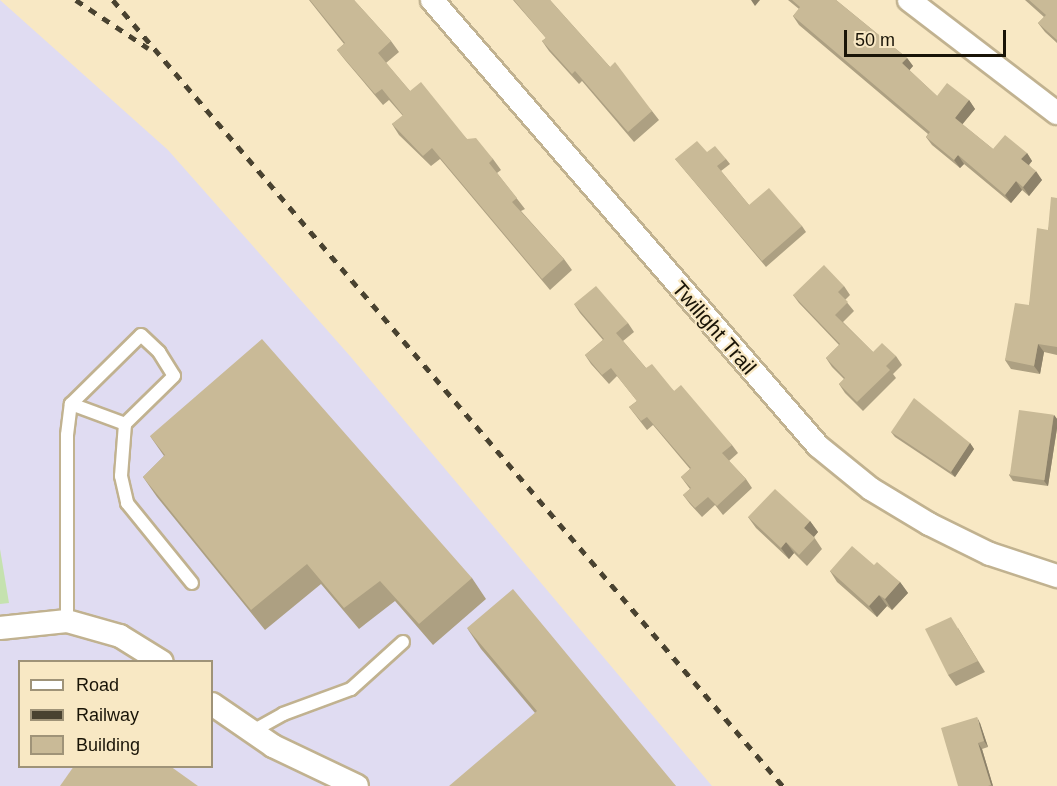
<!DOCTYPE html>
<style>
body{margin:0}
#map{position:relative;width:1057px;height:786px;overflow:hidden;background:#f8e8c4;font-family:Helvetica,sans-serif}
div>[style]{position:absolute}
.industrial>*{inset:0;background:#e0dcf2}
.green>*{inset:0;background:#c5e2af}
.roads{filter:drop-shadow(2px 0 #c1b290) drop-shadow(-2px 0 #c1b290) drop-shadow(0 2px #c1b290) drop-shadow(0 -2px #c1b290)}
.lane>*{height:12px;margin:-6px;padding:0 6px;transform-origin:6px;border-radius:6px;background:#fff}
.street>*{height:22px;margin:-11px;padding:0 11px;transform-origin:11px;border-radius:11px;background:#fff}
.rail>*{height:4.5px;margin-top:-2.25px;transform-origin:0;background:repeating-linear-gradient(90deg,#494230 0 8px,transparent 0 16px)}
.wall>*{inset:0;background:#ada082}
.shaded-wall>*{inset:0;background:#8d826a}
.building>*{inset:0;background:#c9ba97;transform-origin:0 0}
span{translate:-50% -50%;white-space:nowrap;text-align:center;line-height:1.15;-webkit-text-stroke:4.5px #f8e8c4;paint-order:stroke}
.street-label{font-size:21px;color:#191407}
.legend{position:absolute;left:18px;top:660px;width:195px;height:108px;box-sizing:border-box;background:#f8e8c4;border:2px solid #9f9378;margin:0;padding:8px 10px;list-style:none;font-size:18px;color:#191407}
.legend li{display:flex;align-items:center;gap:12px;height:30px}
.legend b{width:30px;border:2px solid #9f9378}
.scale{position:absolute;left:844px;top:30px;width:162px;height:27px;box-sizing:border-box;border:3px solid #191407;border-top:0;padding-left:8px;font-size:18px;line-height:21px;white-space:nowrap;color:#191407;-webkit-text-stroke:4px #f8e8c4;paint-order:stroke}
</style>
<div id="map">
<div class="industrial">
<i style="clip-path:polygon(evenodd,0 0,168px 150px,350px 356px,712px 786px,0 786px,0 0,20px 662px,212px 662px,212px 766px,20px 766px,20px 662px)"></i>
</div>
<div class="green">
<i style="clip-path:polygon(0 549px,9px 603px,0 604px)"></i>
</div>
<div class="roads">
<div class="lane">
<i style="left:71px;top:404px;width:58px;rotate:20.3deg"></i>
<i style="left:67px;top:621px;width:186px;rotate:-90deg"></i>
<i style="left:67px;top:435px;width:31px;rotate:-83deg"></i>
<i style="left:71px;top:404px;width:98px;rotate:-44.6deg"></i>
<i style="left:141px;top:335px;width:25px;rotate:43deg"></i>
<i style="left:159px;top:352px;width:28px;rotate:58deg"></i>
<i style="left:174px;top:376px;width:69px;rotate:135.6deg"></i>
<i style="left:125px;top:424px;width:52px;rotate:94.4deg"></i>
<i style="left:121px;top:476px;width:28px;rotate:77deg"></i>
<i style="left:127px;top:503px;width:103px;rotate:50.9deg"></i>
<i style="left:251px;top:732px;width:37px;rotate:-29deg"></i>
<i style="left:283px;top:714px;width:72px;rotate:-20.2deg"></i>
<i style="left:351px;top:689px;width:70px;rotate:-42.1deg"></i>
</div>
<div class="street">
<i style="left:432px;top:0;width:590px;rotate:49.12deg"></i>
<i style="left:818px;top:446px;width:68px;rotate:39.1deg"></i>
<i style="left:871px;top:489px;width:68px;rotate:31.1deg"></i>
<i style="left:929px;top:524px;width:68px;rotate:26.2deg"></i>
<i style="left:990px;top:554px;width:71px;rotate:18.2deg"></i>
<i style="left:909px;top:0;width:186px;rotate:37.4deg"></i>
<i style="left:0;top:628px;width:67px;rotate:-6deg"></i>
<i style="left:67px;top:621px;width:55px;rotate:15.8deg"></i>
<i style="left:120px;top:636px;width:49px;rotate:31.8deg"></i>
<i style="left:212px;top:704px;width:74px;rotate:34.5deg"></i>
<i style="left:273px;top:746px;width:93px;rotate:25.5deg"></i>
</div>
</div>
<div class="rail">
<i style="left:76px;top:0;width:87px;rotate:33.7deg"></i>
<i style="left:113px;top:0;width:1033px;rotate:49.56deg"></i>
</div>
<div class="wall">
<i style="clip-path:polygon(309px 0,354px 0,391px 41px,399px 52px,386px 63px,410px 91px,467px 139px,493px 159px,501px 170px,497px 173px,525px 209px,521px 211px,564px 259px,572px 270px,550px 290px,440px 159px,431px 166px,399px 135px,392px 124px,403px 116px,389px 100px,383px 105px,345px 60px,337px 50px,344px 44px)"></i>
<i style="clip-path:polygon(513px 0,550px 0,610px 67px,652px 111px,659px 120px,634px 142px,582px 81px,579px 84px,549px 51px,542px 41px,546px 38px)"></i>
<i style="clip-path:polygon(788px 0,836px 0,907px 58px,913px 66px,909px 70px,937px 96px,969px 100px,975px 109px,962px 124px,993px 149px,1027px 153px,1032px 161px,1029px 165px,1042px 180px,1029px 196px,1022px 190px,1011px 203px,964px 164px,960px 168px,932px 145px,926px 137px,928px 134px,799px 25px,793px 16px,799px 9px)"></i>
<i style="clip-path:polygon(1025px 0,1057px 0,1057px 43px,1045px 32px,1038px 23px,1044px 17px)"></i>
<i style="clip-path:polygon(707px 152px,726px 159px,730px 164px,721px 171px,749px 205px,802px 226px,806px 232px,766px 267px,675px 159px)"></i>
<i style="clip-path:polygon(1057px 198px,1057px 355px,1044px 352px,1040px 374px,1011px 369px,1005px 360px,1029px 305px,1048px 230px)"></i>
<i style="clip-path:polygon(844px 286px,850px 295px,845px 300px,854px 311px,843px 322px,873px 352px,896px 356px,902px 365px,893px 374px,896px 378px,863px 411px,845px 393px,839px 384px,844px 379px,832px 367px,826px 358px,839px 345px,799px 303px,793px 295px)"></i>
<i style="clip-path:polygon(574px 304px,628px 323px,634px 332px,623px 341px,646px 368px,674px 391px,732px 445px,738px 453px,729px 461px,746px 479px,752px 488px,723px 515px,715px 505px,702px 517px,690px 504px,683px 495px,690px 489px,681px 477px,690px 469px,653px 425px,647px 430px,629px 407px,637px 401px,617px 376px,609px 384px,591px 364px,585px 355px,603px 340px,580px 313px)"></i>
<i style="clip-path:polygon(1054px 415px,1057px 419px,1057px 428px,1048px 486px,1013px 481px,1009px 475px)"></i>
<i style="clip-path:polygon(891px 432px,970px 443px,974px 449px,955px 477px,895px 437px)"></i>
<i style="clip-path:polygon(150px 436px,472px 578px,486px 599px,433px 645px,395px 601px,359px 629px,321px 584px,265px 630px,157px 497px,143px 477px,164px 456px)"></i>
<i style="clip-path:polygon(748px 517px,810px 521px,818px 532px,814px 537px,822px 549px,807px 566px,794px 553px,789px 559px,756px 528px)"></i>
<i style="clip-path:polygon(874px 565px,900px 582px,908px 593px,892px 610px,887px 606px,877px 617px,837px 582px,830px 571px)"></i>
<i style="clip-path:polygon(467px 628px,676px 786px,535px 713px,481px 649px)"></i>
<i style="clip-path:polygon(958px 628px,985px 672px,956px 686px,948px 675px)"></i>
<i style="clip-path:polygon(980px 723px,988px 747px,982px 749px,993px 786px,958px 786px)"></i>
</div>
<div class="shaded-wall">
<i style="clip-path:polygon(751px 0,760px 0,755px 6px)"></i>
<i style="clip-path:polygon(907px 58px,913px 66px,908px 72px,902px 63px)"></i>
<i style="clip-path:polygon(969px 100px,975px 109px,961px 126px,955px 118px)"></i>
<i style="clip-path:polygon(1027px 153px,1032px 161px,1027px 167px,1021px 159px)"></i>
<i style="clip-path:polygon(958px 155px,964px 164px,960px 168px,954px 160px)"></i>
<i style="clip-path:polygon(1036px 171px,1042px 180px,1029px 196px,1023px 187px)"></i>
<i style="clip-path:polygon(1016px 181px,1022px 190px,1011px 203px,1005px 195px)"></i>
<i style="clip-path:polygon(1038px 344px,1044px 352px,1040px 374px,1034px 366px)"></i>
<i style="clip-path:polygon(1054px 415px,1057px 419px,1057px 428px,1048px 486px,1044px 481px)"></i>
<i style="clip-path:polygon(970px 443px,974px 449px,955px 477px,951px 472px)"></i>
<i style="clip-path:polygon(810px 521px,818px 532px,812px 539px,804px 528px)"></i>
<i style="clip-path:polygon(786px 542px,794px 553px,789px 559px,781px 548px)"></i>
<i style="clip-path:polygon(900px 582px,908px 593px,892px 610px,885px 599px)"></i>
<i style="clip-path:polygon(879px 595px,887px 606px,877px 617px,869px 606px)"></i>
<i style="clip-path:polygon(977px 717px,980px 723px,988px 747px,984px 741px)"></i>
<i style="clip-path:polygon(978px 743px,982px 749px,993px 786px,991px 785px)"></i>
</div>
<div class="building">
<i style="clip-path:polygon(310px 0,354px 0,391px 41px,378px 53px,410px 91px,421px 82px,467px 139px,476px 138px,493px 159px,489px 163px,517px 198px,512px 202px,564px 259px,542px 279px,432px 148px,423px 156px,392px 124px,403px 115px,382px 89px,375px 94px,337px 50px,345px 43px)"></i>
<i style="clip-path:polygon(514px 0,550px 0,610px 67px,615px 62px,652px 111px,628px 132px,575px 71px,572px 74px,542px 41px,546px 38px)"></i>
<i style="clip-path:polygon(792px 0,836px 0,907px 58px,902px 63px,937px 96px,947px 83px,969px 100px,955px 118px,993px 149px,1005px 135px,1027px 153px,1021px 159px,1036px 171px,1023px 187px,1016px 181px,1005px 195px,958px 155px,954px 160px,926px 137px,930px 132px,793px 16px,800px 7px)"></i>
<i style="clip-path:polygon(1029px 0,1057px 0,1057px 40px,1038px 23px,1046px 15px)"></i>
<i style="clip-path:polygon(697px 141px,707px 152px,715px 146px,726px 159px,717px 166px,749px 205px,769px 188px,802px 226px,762px 261px,675px 159px)"></i>
<i style="clip-path:polygon(1051px 197px,1057px 198px,1057px 347px,1038px 344px,1034px 366px,1005px 360px,1015px 303px,1029px 305px,1037px 228px,1048px 230px)"></i>
<i style="clip-path:polygon(824px 265px,844px 286px,838px 292px,848px 302px,835px 315px,873px 352px,882px 343px,896px 356px,886px 366px,890px 370px,857px 402px,839px 384px,845px 378px,826px 358px,840px 344px,793px 295px)"></i>
<i style="clip-path:polygon(596px 286px,628px 323px,616px 333px,646px 368px,652px 364px,674px 391px,681px 385px,732px 445px,722px 453px,746px 479px,717px 506px,708px 497px,695px 508px,683px 495px,691px 488px,681px 477px,691px 468px,647px 417px,641px 421px,629px 407px,637px 401px,611px 368px,602px 375px,585px 355px,604px 339px,574px 304px)"></i>
<i style="clip-path:polygon(262px 339px,472px 578px,419px 624px,380px 581px,344px 608px,307px 564px,251px 610px,143px 477px,165px 455px,150px 436px)"></i>
<i style="clip-path:polygon(914px 398px,970px 443px,951px 472px,891px 432px)"></i>
<i style="left:1019px;top:410px;width:35px;height:66px;rotate:8deg"></i>
<i style="clip-path:polygon(775px 489px,810px 521px,804px 528px,815px 538px,799px 555px,786px 542px,781px 548px,748px 517px)"></i>
<i style="clip-path:polygon(852px 546px,874px 565px,877px 562px,900px 582px,885px 599px,879px 595px,869px 606px,830px 571px)"></i>
<i style="clip-path:polygon(513px 589px,676px 786px,449px 786px,537px 711px,467px 628px)"></i>
<i style="clip-path:polygon(951px 617px,978px 661px,948px 675px,925px 629px)"></i>
<i style="clip-path:polygon(977px 717px,984px 741px,978px 743px,991px 785px,988px 786px,958px 786px,941px 728px)"></i>
<i style="clip-path:polygon(74px 766px,170px 766px,198px 786px,60px 786px)"></i>
</div>
<div class="street-label">
<span style="left:714px;top:328px;rotate:49deg">Twilight Trail</span>
</div>
<ul class="legend">
<li><b style="height:8px;background:#fff"></b>Road</li>
<li><b style="height:8px;background:#494230"></b>Railway</li>
<li><b style="height:16px;background:#c9ba97"></b>Building</li>
</ul>
<div class="scale">50 m</div>
</div>
